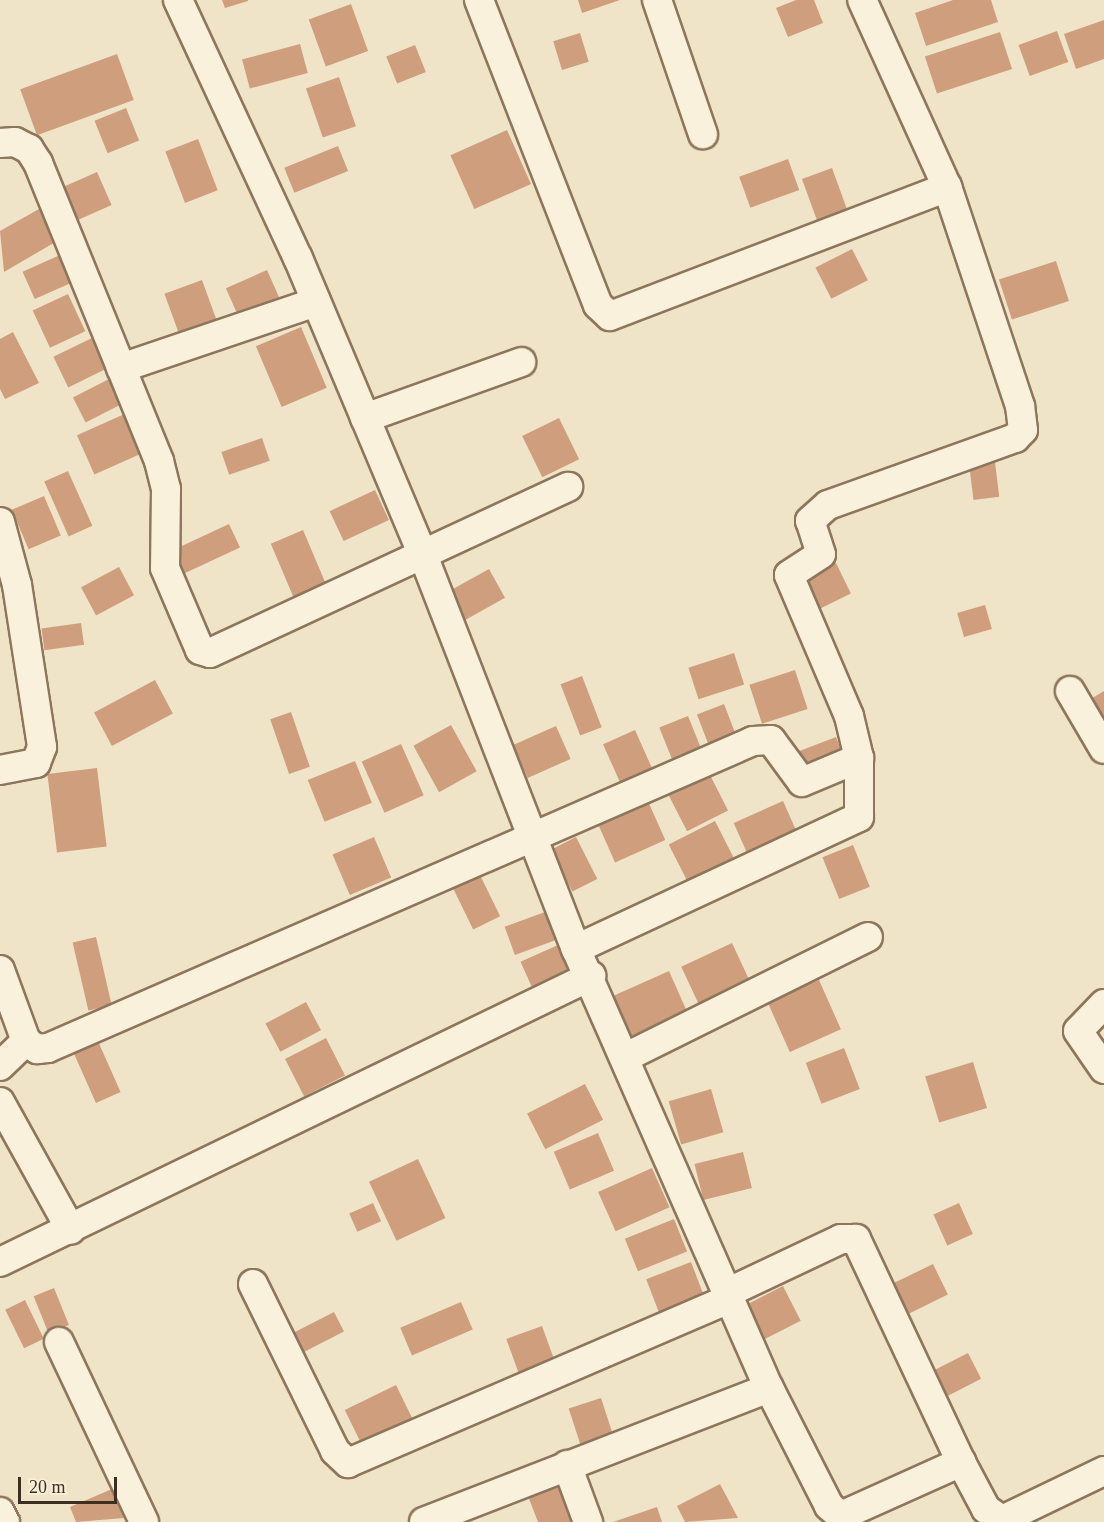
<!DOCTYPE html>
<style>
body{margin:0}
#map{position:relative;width:1104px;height:1522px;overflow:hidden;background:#f0e4c8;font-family:"Times New Roman",serif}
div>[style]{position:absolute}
.building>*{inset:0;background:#cf9f7d;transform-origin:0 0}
.roads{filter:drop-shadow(2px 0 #8d765c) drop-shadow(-2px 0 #8d765c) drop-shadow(0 2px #8d765c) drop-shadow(0 -2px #8d765c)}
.street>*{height:28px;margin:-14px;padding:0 14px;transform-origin:14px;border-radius:14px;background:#faf1dc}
span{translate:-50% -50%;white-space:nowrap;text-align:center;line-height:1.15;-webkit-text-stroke:5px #f7eed8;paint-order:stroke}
.scale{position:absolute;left:18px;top:1477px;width:99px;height:27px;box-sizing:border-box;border:3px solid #3d2e20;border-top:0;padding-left:8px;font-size:18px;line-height:21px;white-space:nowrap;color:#3d2e20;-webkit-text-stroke:4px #f7eed8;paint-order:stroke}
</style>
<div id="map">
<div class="building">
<i style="clip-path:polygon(222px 0,248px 0,248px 1px,225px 8px)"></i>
<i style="clip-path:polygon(578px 0,620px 0,582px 13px)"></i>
<i style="clip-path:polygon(796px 0,814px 0,823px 23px,788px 37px,776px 8px)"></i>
<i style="clip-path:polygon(953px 0,991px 0,998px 22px,926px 46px,915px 13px)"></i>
<i style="left:351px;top:4px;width:50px;height:45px;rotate:70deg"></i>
<i style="clip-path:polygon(1104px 20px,1104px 59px,1076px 69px,1064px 34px)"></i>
<i style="left:1057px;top:31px;width:33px;height:41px;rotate:70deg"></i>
<i style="left:1000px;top:32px;width:39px;height:79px;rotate:72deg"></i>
<i style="left:580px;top:33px;width:30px;height:28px;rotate:73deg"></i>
<i style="left:300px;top:44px;width:30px;height:60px;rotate:75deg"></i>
<i style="left:415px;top:45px;width:29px;height:31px;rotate:68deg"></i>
<i style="left:117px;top:54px;width:49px;height:103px;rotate:70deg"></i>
<i style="left:339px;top:77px;width:52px;height:35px;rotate:71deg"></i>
<i style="left:126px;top:108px;width:35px;height:34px;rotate:68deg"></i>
<i style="left:507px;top:130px;width:59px;height:62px;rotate:66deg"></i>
<i style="left:198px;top:139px;width:55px;height:35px;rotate:69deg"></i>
<i style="left:338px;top:146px;width:27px;height:58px;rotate:68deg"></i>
<i style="left:788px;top:159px;width:33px;height:52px;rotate:70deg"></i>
<i style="left:832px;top:168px;width:50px;height:32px;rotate:70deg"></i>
<i style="left:97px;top:172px;width:36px;height:37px;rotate:66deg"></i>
<i style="clip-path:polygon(46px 205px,64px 237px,4px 272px,0 231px)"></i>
<i style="left:852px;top:249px;width:35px;height:41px;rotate:63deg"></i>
<i style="left:60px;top:255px;width:30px;height:41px;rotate:66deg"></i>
<i style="left:1056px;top:261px;width:42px;height:60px;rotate:72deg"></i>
<i style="left:267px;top:270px;width:36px;height:45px;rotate:66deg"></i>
<i style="left:202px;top:280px;width:49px;height:40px;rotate:70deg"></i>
<i style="left:68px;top:294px;width:41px;height:39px;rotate:65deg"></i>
<i style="left:301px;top:327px;width:66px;height:49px;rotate:67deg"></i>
<i style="clip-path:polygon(13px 332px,39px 383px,5px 399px,0 389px,0 339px)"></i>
<i style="left:92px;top:338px;width:34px;height:43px;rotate:64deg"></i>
<i style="left:113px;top:377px;width:28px;height:45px;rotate:63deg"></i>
<i style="left:129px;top:412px;width:43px;height:57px;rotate:66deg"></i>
<i style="left:559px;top:418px;width:46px;height:41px;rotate:64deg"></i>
<i style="left:262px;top:438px;width:24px;height:43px;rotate:71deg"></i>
<i style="left:995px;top:462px;width:35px;height:26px;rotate:83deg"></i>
<i style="left:68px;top:471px;width:60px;height:26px;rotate:66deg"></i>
<i style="left:375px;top:490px;width:33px;height:50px;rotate:65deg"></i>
<i style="left:44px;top:496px;width:43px;height:35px;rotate:67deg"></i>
<i style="left:229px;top:524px;width:26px;height:64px;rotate:65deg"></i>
<i style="left:303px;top:530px;width:65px;height:35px;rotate:67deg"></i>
<i style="left:836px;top:563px;width:34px;height:39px;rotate:64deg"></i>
<i style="left:119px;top:567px;width:32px;height:43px;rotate:62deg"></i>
<i style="left:489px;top:569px;width:33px;height:48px;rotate:61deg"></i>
<i style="left:985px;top:605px;width:25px;height:29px;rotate:74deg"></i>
<i style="left:81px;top:623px;width:22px;height:40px;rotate:82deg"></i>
<i style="left:734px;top:653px;width:33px;height:48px;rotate:72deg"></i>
<i style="left:795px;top:670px;width:41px;height:48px;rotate:72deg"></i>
<i style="left:582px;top:676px;width:55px;height:23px;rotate:69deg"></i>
<i style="left:155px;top:680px;width:38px;height:69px;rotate:62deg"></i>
<i style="clip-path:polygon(1104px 691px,1104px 724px,1084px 703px)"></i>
<i style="left:724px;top:704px;width:40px;height:29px;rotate:69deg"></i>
<i style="left:291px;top:712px;width:58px;height:22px;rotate:71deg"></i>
<i style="left:688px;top:716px;width:38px;height:31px;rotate:68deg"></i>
<i style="left:451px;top:725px;width:53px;height:43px;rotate:61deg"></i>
<i style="left:556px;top:726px;width:36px;height:47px;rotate:66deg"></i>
<i style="left:635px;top:730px;width:42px;height:35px;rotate:66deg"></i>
<i style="left:836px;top:737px;width:25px;height:42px;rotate:69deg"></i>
<i style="left:401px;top:744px;width:56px;height:43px;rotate:66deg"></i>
<i style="left:355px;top:761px;width:45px;height:51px;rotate:68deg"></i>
<i style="left:97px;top:768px;width:79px;height:50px;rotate:83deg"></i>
<i style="left:709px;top:773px;width:42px;height:46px;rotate:63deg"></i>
<i style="left:647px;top:799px;width:45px;height:55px;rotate:66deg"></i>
<i style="left:783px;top:801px;width:37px;height:54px;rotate:66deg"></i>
<i style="left:715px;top:821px;width:51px;height:52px;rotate:63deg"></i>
<i style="left:374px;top:837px;width:44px;height:45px;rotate:67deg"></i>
<i style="left:576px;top:837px;width:47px;height:28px;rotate:63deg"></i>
<i style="left:853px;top:845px;width:45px;height:33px;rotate:68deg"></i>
<i style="left:480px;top:875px;width:46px;height:30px;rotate:64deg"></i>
<i style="left:545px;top:912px;width:30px;height:43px;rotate:70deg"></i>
<i style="left:96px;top:937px;width:70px;height:24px;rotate:77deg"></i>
<i style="left:732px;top:943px;width:45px;height:56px;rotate:65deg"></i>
<i style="left:558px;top:945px;width:34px;height:41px;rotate:66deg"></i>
<i style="left:669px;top:971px;width:47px;height:65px;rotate:66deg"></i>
<i style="left:819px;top:980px;width:54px;height:56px;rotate:66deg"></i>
<i style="left:306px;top:1002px;width:32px;height:46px;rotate:62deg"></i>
<i style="left:326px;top:1038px;width:42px;height:46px;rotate:63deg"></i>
<i style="left:97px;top:1039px;width:58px;height:27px;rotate:66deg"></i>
<i style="left:844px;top:1048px;width:44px;height:41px;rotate:69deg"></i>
<i style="left:973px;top:1062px;width:48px;height:50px;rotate:73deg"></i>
<i style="left:585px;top:1084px;width:40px;height:65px;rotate:63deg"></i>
<i style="left:711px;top:1089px;width:45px;height:44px;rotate:74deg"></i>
<i style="left:598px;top:1133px;width:41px;height:48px;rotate:67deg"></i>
<i style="left:743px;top:1152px;width:37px;height:50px;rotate:76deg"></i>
<i style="left:418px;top:1159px;width:65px;height:54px;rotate:65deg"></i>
<i style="left:652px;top:1168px;width:43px;height:59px;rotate:66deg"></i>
<i style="left:373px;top:1203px;width:20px;height:26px;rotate:66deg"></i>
<i style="left:959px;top:1203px;width:34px;height:28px;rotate:66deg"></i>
<i style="left:674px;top:1219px;width:35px;height:53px;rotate:68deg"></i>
<i style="left:691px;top:1262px;width:36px;height:48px;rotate:69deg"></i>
<i style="left:933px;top:1264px;width:34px;height:43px;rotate:64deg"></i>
<i style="left:783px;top:1286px;width:39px;height:44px;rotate:63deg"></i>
<i style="left:54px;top:1288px;width:40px;height:22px;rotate:68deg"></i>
<i style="left:25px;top:1300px;width:43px;height:22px;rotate:64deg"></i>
<i style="left:461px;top:1302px;width:30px;height:66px;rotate:67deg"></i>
<i style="left:334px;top:1312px;width:22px;height:46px;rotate:63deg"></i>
<i style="left:542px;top:1326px;width:46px;height:38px;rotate:70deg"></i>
<i style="left:968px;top:1353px;width:29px;height:47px;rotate:63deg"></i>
<i style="left:396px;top:1385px;width:41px;height:57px;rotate:64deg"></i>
<i style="left:601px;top:1398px;width:44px;height:34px;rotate:72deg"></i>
<i style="clip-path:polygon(559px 1479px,576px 1522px,538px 1522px,526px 1491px)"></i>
<i style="clip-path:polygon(720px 1484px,738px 1518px,685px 1522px,677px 1506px)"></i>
<i style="clip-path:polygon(112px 1489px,124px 1518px,76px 1522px,70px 1507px)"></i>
<i style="clip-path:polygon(657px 1507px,662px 1522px,613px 1522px)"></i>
</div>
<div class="roads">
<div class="street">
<i style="left:178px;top:0;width:285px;rotate:65.1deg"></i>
<i style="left:298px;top:258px;width:322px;rotate:67.2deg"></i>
<i style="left:423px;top:555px;width:423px;rotate:68.8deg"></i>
<i style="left:576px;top:949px;width:480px;rotate:66.3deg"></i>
<i style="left:769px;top:1388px;width:370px;rotate:158.8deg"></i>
<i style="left:479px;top:0;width:327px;rotate:68.7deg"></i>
<i style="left:598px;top:305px;width:16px;rotate:43deg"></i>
<i style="left:610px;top:316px;width:361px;rotate:-20.9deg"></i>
<i style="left:657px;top:0;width:142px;rotate:71.1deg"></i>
<i style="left:0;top:143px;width:15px;rotate:-4deg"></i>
<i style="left:15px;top:142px;width:16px;rotate:27deg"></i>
<i style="left:29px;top:149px;width:17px;rotate:57deg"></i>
<i style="left:38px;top:163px;width:322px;rotate:67.9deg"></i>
<i style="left:159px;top:461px;width:29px;rotate:76deg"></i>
<i style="left:166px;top:489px;width:79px;rotate:90.7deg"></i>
<i style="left:165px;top:568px;width:89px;rotate:66.9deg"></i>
<i style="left:200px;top:650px;width:10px;rotate:17deg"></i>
<i style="left:210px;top:653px;width:395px;rotate:-24.9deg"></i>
<i style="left:121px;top:368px;width:206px;rotate:-18.7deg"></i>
<i style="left:365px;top:418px;width:166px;rotate:-19.7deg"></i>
<i style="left:0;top:522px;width:65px;rotate:74.9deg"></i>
<i style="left:17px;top:585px;width:164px;rotate:81.2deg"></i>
<i style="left:42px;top:747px;width:17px;rotate:111deg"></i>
<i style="left:36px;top:763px;width:37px;rotate:169deg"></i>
<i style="left:1070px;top:691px;width:67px;rotate:59.6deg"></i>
<i style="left:576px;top:949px;width:312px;rotate:-25deg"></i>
<i style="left:859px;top:817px;width:59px;rotate:-90deg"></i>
<i style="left:859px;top:758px;width:43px;rotate:-103.4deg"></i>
<i style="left:849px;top:716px;width:153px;rotate:-113.1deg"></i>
<i style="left:789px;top:575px;width:38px;rotate:-33deg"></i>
<i style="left:821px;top:554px;width:35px;rotate:-108deg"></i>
<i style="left:810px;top:521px;width:24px;rotate:-42deg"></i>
<i style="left:828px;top:505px;width:199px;rotate:-19.7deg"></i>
<i style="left:1015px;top:438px;width:11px;rotate:-45deg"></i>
<i style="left:1023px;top:430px;width:24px;rotate:-97deg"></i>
<i style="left:1020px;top:406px;width:231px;rotate:-108.4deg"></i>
<i style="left:947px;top:187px;width:205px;rotate:-114.4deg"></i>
<i style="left:0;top:970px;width:76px;rotate:69.9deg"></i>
<i style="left:26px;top:1041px;width:14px;rotate:36deg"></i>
<i style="left:37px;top:1049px;width:11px;rotate:-5deg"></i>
<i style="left:48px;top:1048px;width:769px;rotate:-23.53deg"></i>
<i style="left:753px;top:741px;width:18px;rotate:-3deg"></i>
<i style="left:771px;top:740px;width:52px;rotate:53.6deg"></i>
<i style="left:802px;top:782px;width:62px;rotate:-22.8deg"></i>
<i style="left:1104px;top:1004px;width:37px;rotate:134deg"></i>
<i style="left:1078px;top:1031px;width:46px;rotate:55.6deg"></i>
<i style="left:626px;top:1057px;width:270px;rotate:-26.4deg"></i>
<i style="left:0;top:1066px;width:36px;rotate:-44deg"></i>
<i style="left:0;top:1102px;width:146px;rotate:61deg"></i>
<i style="left:0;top:1262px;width:657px;rotate:-25.82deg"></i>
<i style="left:253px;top:1284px;width:186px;rotate:63.8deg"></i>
<i style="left:335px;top:1451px;width:18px;rotate:43deg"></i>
<i style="left:348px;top:1463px;width:417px;rotate:-23.3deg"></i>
<i style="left:729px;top:1292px;width:124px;rotate:-25.3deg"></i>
<i style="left:841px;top:1239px;width:15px"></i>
<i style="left:856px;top:1239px;width:246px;rotate:64.8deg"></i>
<i style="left:59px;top:1342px;width:199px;rotate:64.7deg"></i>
<i style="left:769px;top:1388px;width:132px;rotate:63deg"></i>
<i style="left:829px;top:1506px;width:16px;rotate:40deg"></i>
<i style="left:841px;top:1516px;width:132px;rotate:-24.2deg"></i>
<i style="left:961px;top:1462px;width:53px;rotate:62deg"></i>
<i style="left:986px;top:1509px;width:19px;rotate:35deg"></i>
<i style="left:1002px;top:1520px;width:113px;rotate:-25.7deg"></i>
<i style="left:567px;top:1465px;width:61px;rotate:69.8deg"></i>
<i style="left:0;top:1512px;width:11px;rotate:63deg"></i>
</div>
</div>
<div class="scale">20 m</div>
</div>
